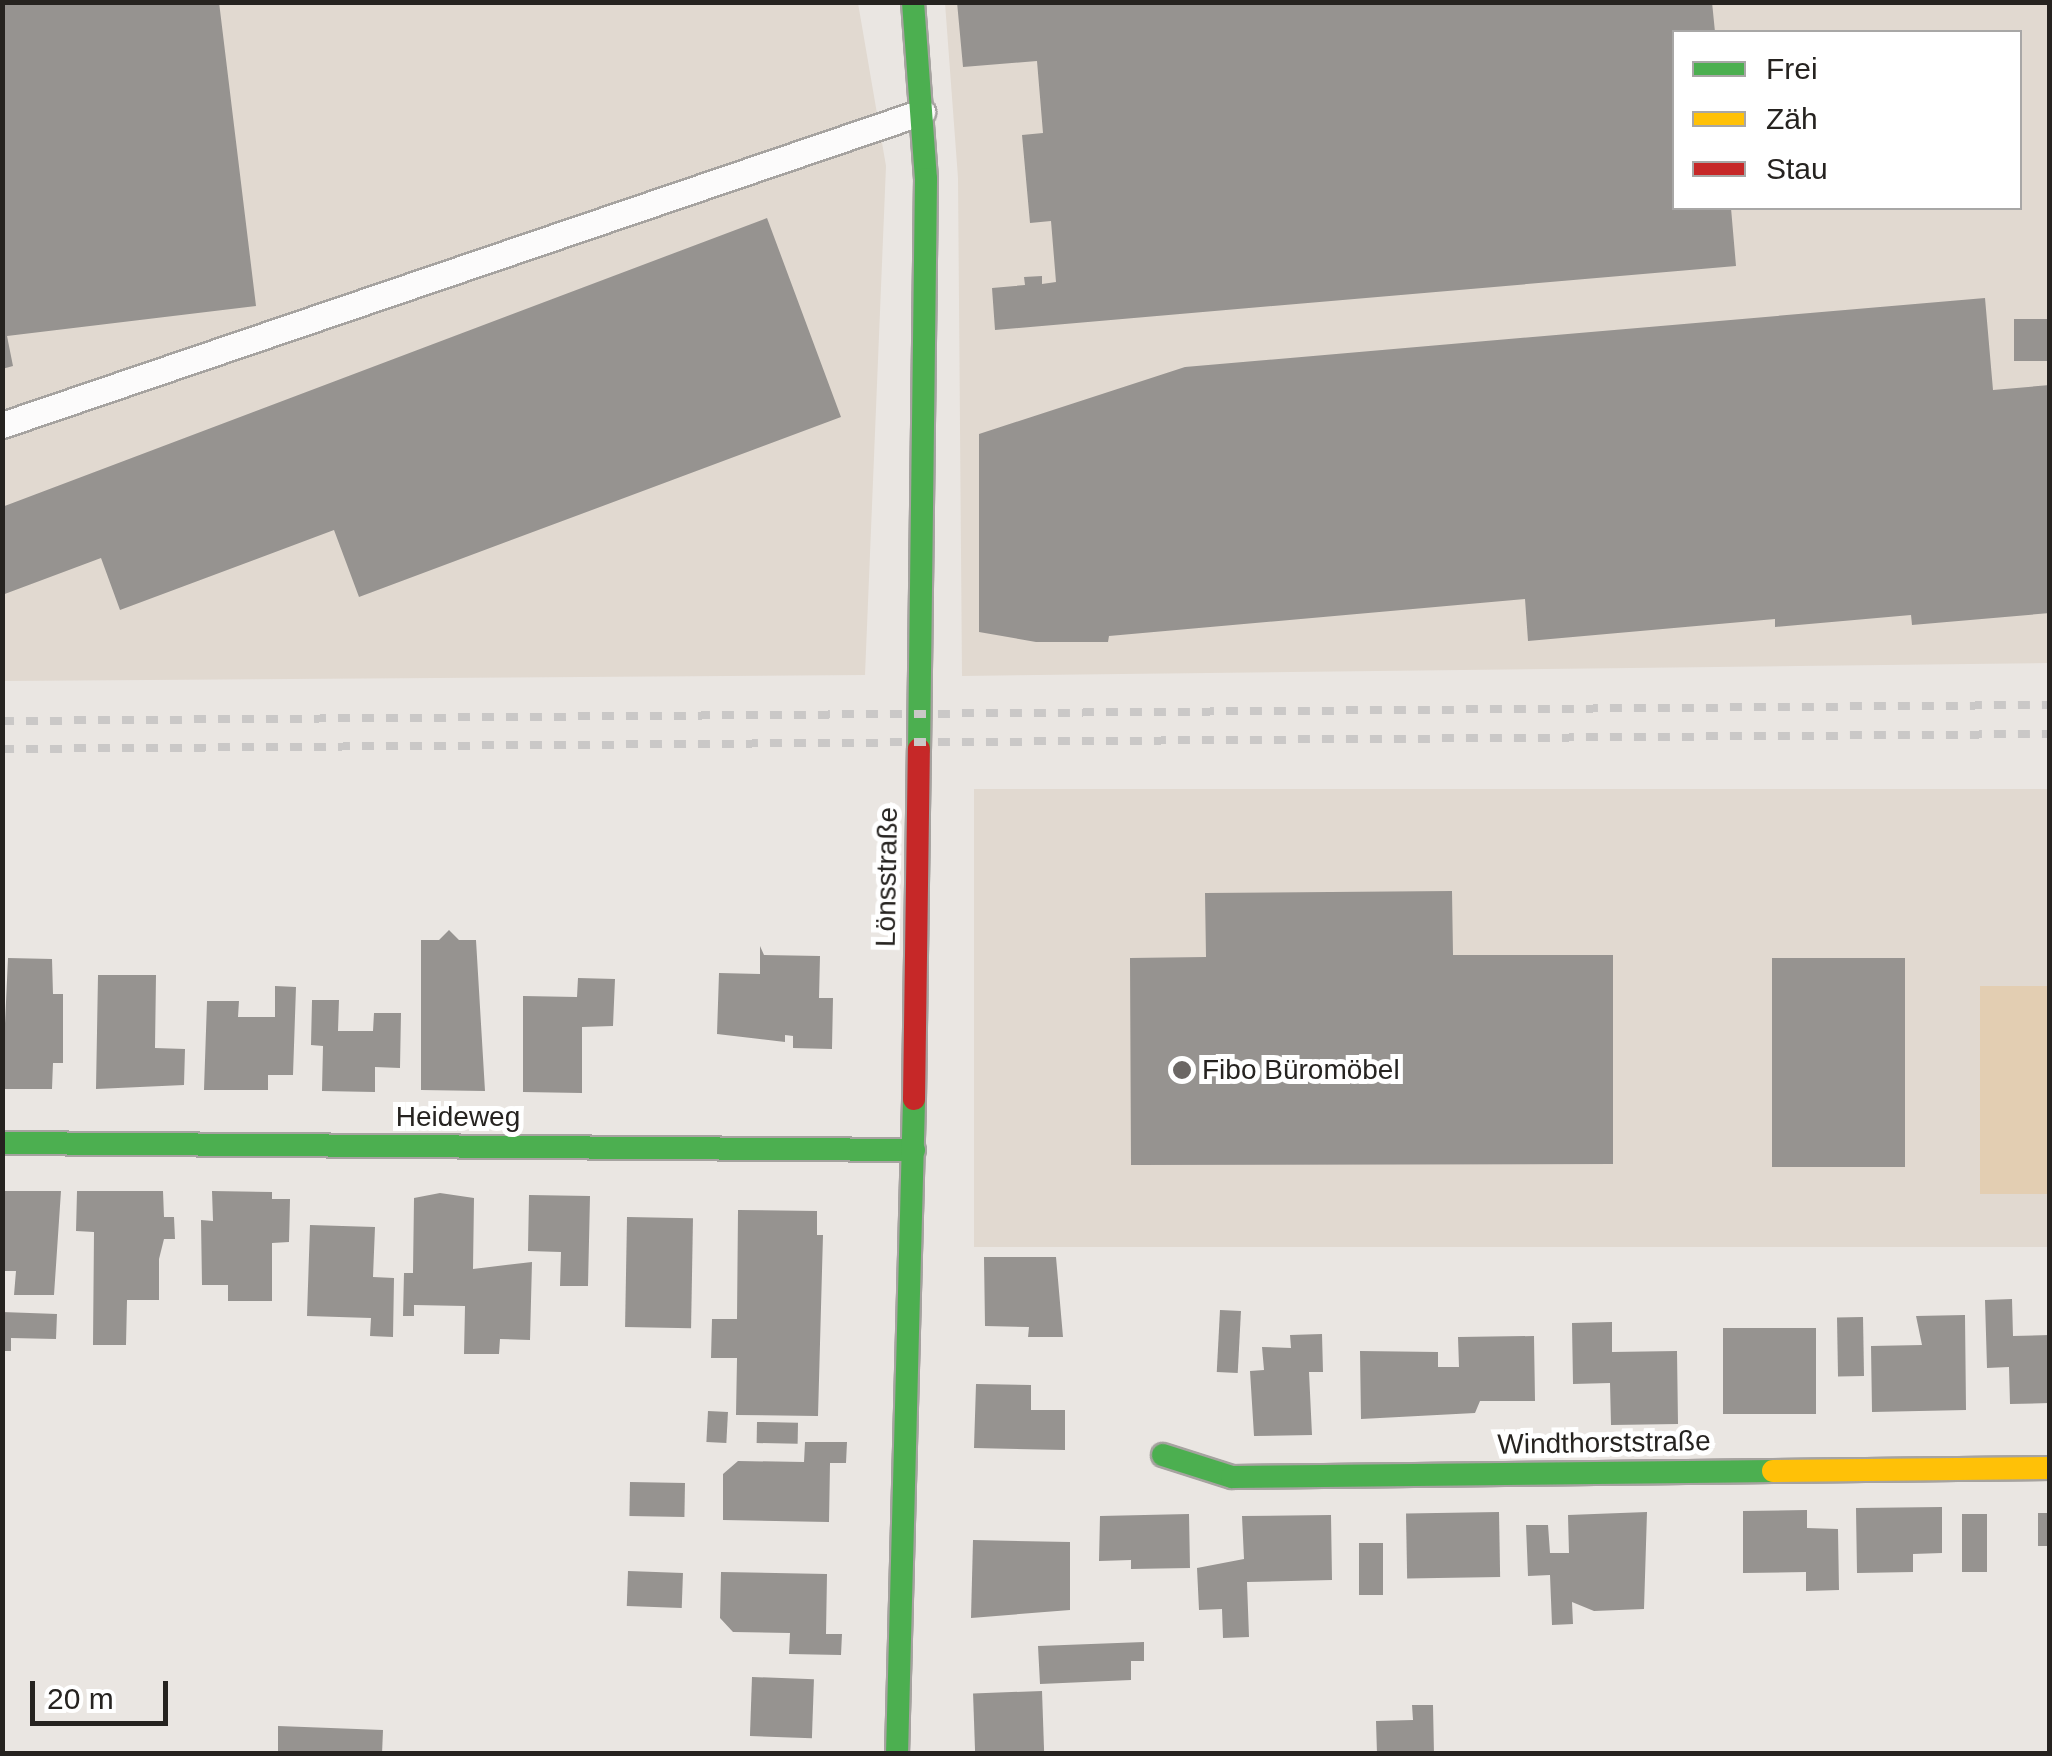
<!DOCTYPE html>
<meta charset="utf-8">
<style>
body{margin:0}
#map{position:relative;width:2052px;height:1756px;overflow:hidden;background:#eae6e2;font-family:Arial,sans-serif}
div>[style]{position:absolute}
.built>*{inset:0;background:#e1d9d0;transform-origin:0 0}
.green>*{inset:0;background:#e3ceb2;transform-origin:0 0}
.building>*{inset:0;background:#969390;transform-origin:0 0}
.roads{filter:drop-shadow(2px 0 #a6a3a0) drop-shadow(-2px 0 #a6a3a0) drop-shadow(0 2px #a6a3a0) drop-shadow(0 -2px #a6a3a0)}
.lane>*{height:25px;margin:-12.5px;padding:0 12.5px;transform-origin:12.5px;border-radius:12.5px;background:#fcfbfb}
.fast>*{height:22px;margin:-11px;padding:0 11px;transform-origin:11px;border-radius:11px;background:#4caf50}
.slow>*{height:22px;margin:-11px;padding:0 11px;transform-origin:11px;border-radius:11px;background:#ffc107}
.jam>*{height:22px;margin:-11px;padding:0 11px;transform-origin:11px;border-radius:11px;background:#c62828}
.rail>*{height:8px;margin-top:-4px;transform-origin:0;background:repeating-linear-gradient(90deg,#cac8c7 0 12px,transparent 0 24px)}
.dots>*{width:28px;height:28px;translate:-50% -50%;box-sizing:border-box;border:5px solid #fff;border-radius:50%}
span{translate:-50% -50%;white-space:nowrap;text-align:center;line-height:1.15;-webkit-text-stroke:10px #fff;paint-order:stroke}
.street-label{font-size:28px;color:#262320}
.poi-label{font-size:28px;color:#262320}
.left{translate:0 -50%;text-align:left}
.frame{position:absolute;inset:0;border:5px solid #262320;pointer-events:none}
.legend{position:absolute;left:1672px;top:30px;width:350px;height:180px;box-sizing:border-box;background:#fff;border:2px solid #a8a7a6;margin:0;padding:12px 18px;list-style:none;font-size:30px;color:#262320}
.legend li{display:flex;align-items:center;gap:20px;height:50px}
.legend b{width:50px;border:2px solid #a8a7a6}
.scale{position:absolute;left:30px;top:1681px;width:138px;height:45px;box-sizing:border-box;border:5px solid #262320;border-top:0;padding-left:12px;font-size:30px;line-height:35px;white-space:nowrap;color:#262320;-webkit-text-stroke:8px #fff;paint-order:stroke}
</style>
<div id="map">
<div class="built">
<i style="clip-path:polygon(2px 3px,858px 3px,886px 166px,865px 675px,3px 681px)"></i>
<i style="clip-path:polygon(evenodd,945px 3px,2049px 3px,2049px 663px,962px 676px,958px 178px,945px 3px,1674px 32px,2020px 32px,2020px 208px,1674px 208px,1674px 32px)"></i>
<i style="left:2049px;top:789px;width:458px;height:1075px;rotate:90deg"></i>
</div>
<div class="green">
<i style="left:1980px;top:986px;width:69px;height:208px"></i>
</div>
<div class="building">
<i style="clip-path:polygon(2px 2px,219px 2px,256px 306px,7px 336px,13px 366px,2px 369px)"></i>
<i style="clip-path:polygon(957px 2px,1712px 2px,1715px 32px,1674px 32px,1674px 208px,1731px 208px,1736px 266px,995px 330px,992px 288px,1025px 285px,1024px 277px,1042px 276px,1042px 284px,1056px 282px,1051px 221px,1030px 223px,1022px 135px,1043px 133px,1037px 61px,963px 67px)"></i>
<i style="clip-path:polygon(767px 218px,841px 417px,359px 597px,334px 530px,120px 610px,101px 558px,2px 595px,2px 507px)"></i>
<i style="clip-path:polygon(1985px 298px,1993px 390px,2050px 385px,2050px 613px,1912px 625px,1911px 615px,1775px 627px,1775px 619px,1528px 641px,1525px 599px,1109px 636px,1108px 642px,1036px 642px,979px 632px,979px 434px,1185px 367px)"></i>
<i style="left:2050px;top:319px;width:42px;height:36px;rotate:90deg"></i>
<i style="clip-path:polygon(1452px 891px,1453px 955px,1613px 955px,1613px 1164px,1131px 1165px,1130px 958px,1206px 957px,1205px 893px)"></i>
<i style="clip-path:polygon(449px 930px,459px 940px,476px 940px,485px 1091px,421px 1090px,421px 940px,439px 940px)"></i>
<i style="clip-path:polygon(760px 946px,764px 955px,820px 956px,819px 998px,833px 998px,832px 1049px,793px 1048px,793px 1036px,785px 1035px,785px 1042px,717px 1034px,719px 973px,760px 974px)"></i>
<i style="clip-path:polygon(8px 958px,52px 959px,53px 994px,63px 994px,63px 1063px,53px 1063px,52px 1089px,2px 1089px)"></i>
<i style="left:1905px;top:958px;width:209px;height:133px;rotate:90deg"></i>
<i style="clip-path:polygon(98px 975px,156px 975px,155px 1048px,185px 1049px,184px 1085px,96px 1089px)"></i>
<i style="clip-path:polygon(578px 978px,615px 979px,613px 1026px,582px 1027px,582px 1093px,523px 1092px,523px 996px,577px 997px)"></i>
<i style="clip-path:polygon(275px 986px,296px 987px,293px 1075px,268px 1075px,268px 1090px,204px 1090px,207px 1001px,239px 1001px,238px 1017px,275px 1017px)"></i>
<i style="clip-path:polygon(312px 1000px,339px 1000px,338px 1031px,373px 1031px,374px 1013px,401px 1013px,400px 1068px,375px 1067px,375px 1092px,322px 1091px,323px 1046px,311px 1045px)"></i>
<i style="clip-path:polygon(2px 1191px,61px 1191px,54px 1295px,14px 1295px,16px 1271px,2px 1271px)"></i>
<i style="clip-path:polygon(77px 1191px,163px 1191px,164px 1217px,174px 1217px,175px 1239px,164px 1239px,159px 1259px,159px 1300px,127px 1300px,126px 1345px,93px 1345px,94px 1232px,76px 1231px)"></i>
<i style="clip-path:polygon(212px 1191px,272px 1192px,272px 1199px,290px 1199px,289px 1242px,272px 1243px,272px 1301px,228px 1301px,228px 1285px,202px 1285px,201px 1220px,213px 1221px)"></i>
<i style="clip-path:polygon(440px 1193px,474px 1198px,473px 1269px,532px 1262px,530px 1340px,500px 1339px,499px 1354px,464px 1354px,465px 1306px,414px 1305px,414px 1316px,403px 1316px,404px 1273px,413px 1273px,414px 1198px)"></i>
<i style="clip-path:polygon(529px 1195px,590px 1196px,588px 1286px,560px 1286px,561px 1252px,528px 1251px)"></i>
<i style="clip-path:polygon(738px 1210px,817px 1211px,817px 1235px,823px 1235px,818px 1416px,736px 1415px,737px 1358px,711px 1358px,712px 1319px,737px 1319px)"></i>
<i style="left:627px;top:1217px;width:66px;height:110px;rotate:1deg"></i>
<i style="clip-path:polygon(310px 1225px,375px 1227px,373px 1277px,394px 1278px,393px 1337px,370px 1336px,371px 1318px,307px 1316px)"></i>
<i style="clip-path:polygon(984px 1257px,1056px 1257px,1063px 1337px,1028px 1337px,1029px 1327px,985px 1326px)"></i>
<i style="clip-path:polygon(2012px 1299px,2013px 1336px,2050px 1335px,2050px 1403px,2010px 1404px,2009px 1367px,1987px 1368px,1985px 1300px)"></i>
<i style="left:1220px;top:1310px;width:21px;height:62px;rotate:3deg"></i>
<i style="clip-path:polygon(2px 1312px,57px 1314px,56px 1339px,11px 1338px,11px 1351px,2px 1351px)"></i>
<i style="clip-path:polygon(1965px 1315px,1966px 1410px,1872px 1412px,1871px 1346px,1922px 1345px,1916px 1316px)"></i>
<i style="left:1863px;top:1317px;width:59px;height:26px;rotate:89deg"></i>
<i style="clip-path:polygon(1612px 1322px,1612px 1352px,1677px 1351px,1678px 1424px,1611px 1425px,1610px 1383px,1573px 1384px,1572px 1323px)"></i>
<i style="left:1723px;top:1328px;width:93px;height:86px"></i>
<i style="clip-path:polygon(1322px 1334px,1323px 1372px,1309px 1372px,1312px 1435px,1254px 1436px,1250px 1371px,1264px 1370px,1262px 1347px,1291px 1348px,1290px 1335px)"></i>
<i style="clip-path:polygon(1534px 1336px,1535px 1401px,1480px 1401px,1475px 1413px,1361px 1419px,1360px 1351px,1438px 1352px,1438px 1367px,1459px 1367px,1458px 1337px)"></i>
<i style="clip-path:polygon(976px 1384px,1031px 1385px,1031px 1410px,1065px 1410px,1065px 1450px,974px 1448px)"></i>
<i style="left:708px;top:1411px;width:20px;height:31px;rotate:3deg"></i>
<i style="left:757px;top:1422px;width:41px;height:21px;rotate:1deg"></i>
<i style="clip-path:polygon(805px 1442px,847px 1442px,846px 1463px,830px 1463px,829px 1522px,723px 1520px,723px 1474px,738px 1461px,804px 1462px)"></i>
<i style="left:630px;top:1482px;width:55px;height:34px;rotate:1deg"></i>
<i style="clip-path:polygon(1942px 1507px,1942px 1553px,1913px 1554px,1913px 1572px,1857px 1573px,1856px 1508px)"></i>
<i style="clip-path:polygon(1807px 1510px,1807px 1528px,1838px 1529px,1839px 1590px,1806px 1591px,1806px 1572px,1743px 1573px,1743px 1511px)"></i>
<i style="left:1499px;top:1512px;width:65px;height:93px;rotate:89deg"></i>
<i style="clip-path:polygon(1647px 1512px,1644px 1609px,1594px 1611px,1572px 1602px,1573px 1624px,1552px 1625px,1550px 1575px,1528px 1576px,1526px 1525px,1548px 1525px,1550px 1553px,1569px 1553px,1568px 1515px)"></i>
<i style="left:2038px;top:1513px;width:12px;height:33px"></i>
<i style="clip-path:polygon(1189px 1514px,1190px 1568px,1131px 1569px,1131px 1560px,1099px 1561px,1100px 1516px)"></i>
<i style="left:1962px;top:1514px;width:25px;height:58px"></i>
<i style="clip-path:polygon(1331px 1515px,1332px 1580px,1247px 1582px,1249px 1637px,1223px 1638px,1222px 1609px,1199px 1610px,1197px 1568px,1244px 1559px,1242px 1516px)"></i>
<i style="clip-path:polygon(973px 1540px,1070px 1542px,1070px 1610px,971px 1618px)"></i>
<i style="left:1359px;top:1543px;width:24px;height:52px"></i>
<i style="left:628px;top:1571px;width:55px;height:35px;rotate:2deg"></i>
<i style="clip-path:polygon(721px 1572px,827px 1574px,826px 1634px,842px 1634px,841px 1655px,789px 1654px,790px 1633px,733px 1632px,720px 1618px)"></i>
<i style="clip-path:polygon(1144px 1642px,1144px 1661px,1131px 1661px,1131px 1680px,1040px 1684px,1038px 1646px)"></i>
<i style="left:752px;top:1677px;width:62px;height:59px;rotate:2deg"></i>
<i style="left:1042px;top:1691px;width:63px;height:69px;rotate:88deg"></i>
<i style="clip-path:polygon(1412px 1705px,1433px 1705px,1434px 1754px,1377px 1754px,1376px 1721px,1413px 1720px)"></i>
<i style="clip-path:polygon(278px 1726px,383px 1730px,382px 1754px,278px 1754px)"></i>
</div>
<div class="roads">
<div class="lane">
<i style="left:2px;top:425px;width:972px;rotate:-18.79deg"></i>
</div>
<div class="fast">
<i style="left:913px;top:2px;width:177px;rotate:85.8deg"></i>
<i style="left:926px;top:179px;width:570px;rotate:90.7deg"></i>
<i style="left:2px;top:1143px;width:912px;rotate:0.44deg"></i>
<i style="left:1163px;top:1455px;width:72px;rotate:17.7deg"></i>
<i style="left:1232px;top:1477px;width:541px;rotate:-0.64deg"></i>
<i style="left:897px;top:1754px;width:655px;rotate:-88.51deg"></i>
</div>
<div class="slow">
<i style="left:1773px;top:1471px;width:277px;rotate:-0.6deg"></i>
</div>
<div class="jam">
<i style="left:914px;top:1099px;width:350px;rotate:-89.2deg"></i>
</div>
</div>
<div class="rail">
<i style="left:2px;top:721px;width:2048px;rotate:-0.45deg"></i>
<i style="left:2px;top:749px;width:2048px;rotate:-0.42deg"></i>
</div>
<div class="dots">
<i style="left:1182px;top:1070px;background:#6b6764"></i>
</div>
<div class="street-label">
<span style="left:887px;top:877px;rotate:-89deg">Lönsstraße</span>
<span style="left:458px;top:1117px">Heideweg</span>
<span style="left:1604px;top:1443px;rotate:-1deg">Windthorststraße</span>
</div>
<div class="poi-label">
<span class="left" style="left:1202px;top:1070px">Fibo Büromöbel</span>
</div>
<div class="frame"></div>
<ul class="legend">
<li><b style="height:12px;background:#4caf50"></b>Frei</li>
<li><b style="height:12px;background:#ffc107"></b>Zäh</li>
<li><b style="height:12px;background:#c62828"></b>Stau</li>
</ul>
<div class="scale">20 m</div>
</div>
